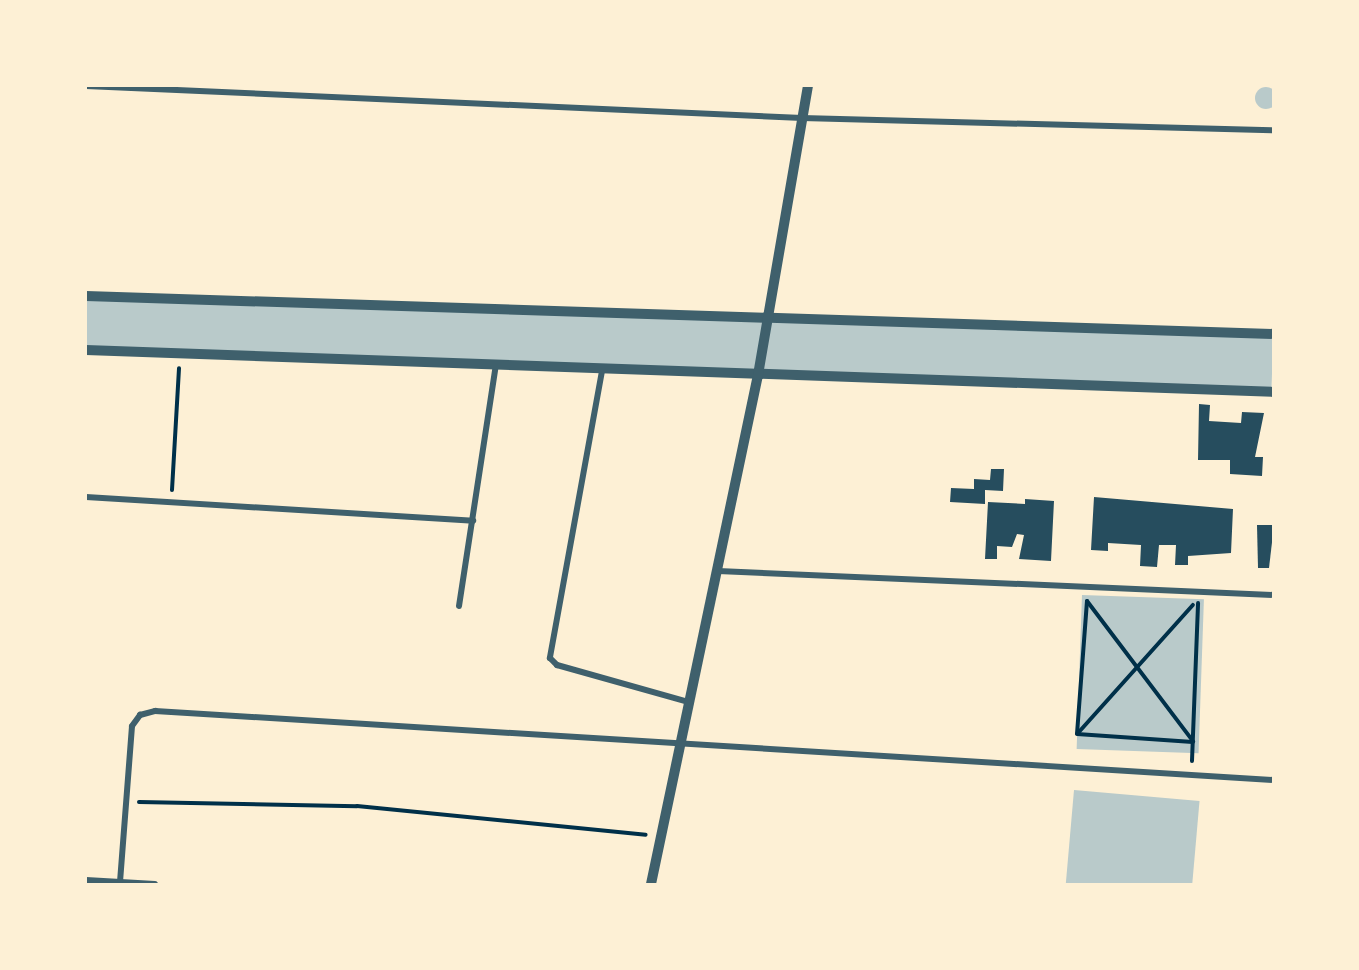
<!DOCTYPE html>
<style>
body{margin:0}
#map{position:relative;width:1359px;height:970px;overflow:hidden;background:#fdf0d5;font-family:Merriweather,serif}
div>[style]{position:absolute}
.green>*{inset:0;background:#b9caca;transform-origin:0 0}
.round{border-radius:50%}
.building>*{inset:0;background:#264d5e}
.path>*{height:4px;margin:-2px;padding:0 2px;transform-origin:2px;border-radius:2px;background:#003049}
.minor>*{height:6px;margin:-3px;padding:0 3px;transform-origin:3px;border-radius:3px;background:#3f606c}
.tertiary>*{height:10px;margin:-5px;padding:0 5px;transform-origin:5px;border-radius:5px;background:#3f606c}
span{translate:-50% -50%;white-space:nowrap;text-align:center;line-height:1.15;-webkit-text-stroke:4.5px #fdf0d5;paint-order:stroke}
.frame{position:absolute;inset:0;border:87px solid #fdf0d5;pointer-events:none}
</style>
<div id="map">
<div class="green">
<i class="round" style="left:1255px;top:87px;width:22px;height:22px"></i>
<i style="left:86px;top:296px;width:1188px;height:54px;rotate:2deg"></i>
<i style="left:1082px;top:595px;width:122px;height:154px;rotate:2deg"></i>
<i style="left:1074px;top:790px;width:126px;height:94px;rotate:5deg"></i>
</div>
<div class="building">
<i style="clip-path:polygon(1199px 404px,1210px 405px,1209px 421px,1241px 423px,1242px 412px,1264px 413px,1255px 457px,1263px 457px,1262px 476px,1230px 474px,1230px 460px,1198px 460px)"></i>
<i style="clip-path:polygon(991px 469px,1004px 469px,1003px 491px,985px 490px,985px 504px,950px 502px,951px 488px,974px 489px,974px 479px,990px 480px)"></i>
<i style="clip-path:polygon(1094px 497px,1233px 509px,1231px 553px,1188px 556px,1188px 565px,1175px 565px,1176px 545px,1159px 545px,1157px 567px,1140px 566px,1141px 545px,1108px 543px,1108px 551px,1091px 550px)"></i>
<i style="clip-path:polygon(1025px 499px,1054px 501px,1051px 561px,1019px 559px,1024px 535px,1017px 534px,1012px 547px,997px 546px,997px 559px,985px 559px,988px 502px,1025px 504px)"></i>
<i style="clip-path:polygon(1257px 525px,1274px 525px,1269px 568px,1258px 568px)"></i>
</div>
<div class="path">
<i style="left:172px;top:490px;width:122px;rotate:-86.7deg"></i>
<i style="left:1087px;top:601px;width:133px;rotate:94.3deg"></i>
<i style="left:1077px;top:734px;width:116px;rotate:3.9deg"></i>
<i style="left:1087px;top:601px;width:176px;rotate:52.9deg"></i>
<i style="left:1078px;top:733px;width:172px;rotate:-48.1deg"></i>
<i style="left:1192px;top:761px;width:158px;rotate:-87.8deg"></i>
<i style="left:139px;top:802px;width:218px;rotate:1.1deg"></i>
<i style="left:357px;top:806px;width:290px;rotate:5.7deg"></i>
</div>
<div class="minor">
<i style="left:86px;top:86px;width:717px;rotate:2.56deg"></i>
<i style="left:802px;top:118px;width:472px;rotate:1.5deg"></i>
<i style="left:602px;top:371px;width:292px;rotate:100.3deg"></i>
<i style="left:550px;top:658px;width:10px;rotate:45deg"></i>
<i style="left:557px;top:665px;width:137px;rotate:15.7deg"></i>
<i style="left:86px;top:497px;width:388px;rotate:3.5deg"></i>
<i style="left:718px;top:571px;width:557px;rotate:2.47deg"></i>
<i style="left:459px;top:606px;width:244px;rotate:-81.3deg"></i>
<i style="left:86px;top:880px;width:69px;rotate:3.3deg"></i>
<i style="left:120px;top:882px;width:156px;rotate:-85.6deg"></i>
<i style="left:132px;top:726px;width:14px;rotate:-54deg"></i>
<i style="left:140px;top:715px;width:16px;rotate:-15deg"></i>
<i style="left:155px;top:711px;width:1121px;rotate:3.53deg"></i>
</div>
<div class="tertiary">
<i style="left:86px;top:296px;width:1189px;rotate:1.83deg"></i>
<i style="left:86px;top:350px;width:1189px;rotate:2.02deg"></i>
<i style="left:651px;top:884px;width:520px;rotate:-78.13deg"></i>
<i style="left:758px;top:375px;width:293px;rotate:-80.2deg"></i>
</div>
<div class="frame"></div>
</div>
